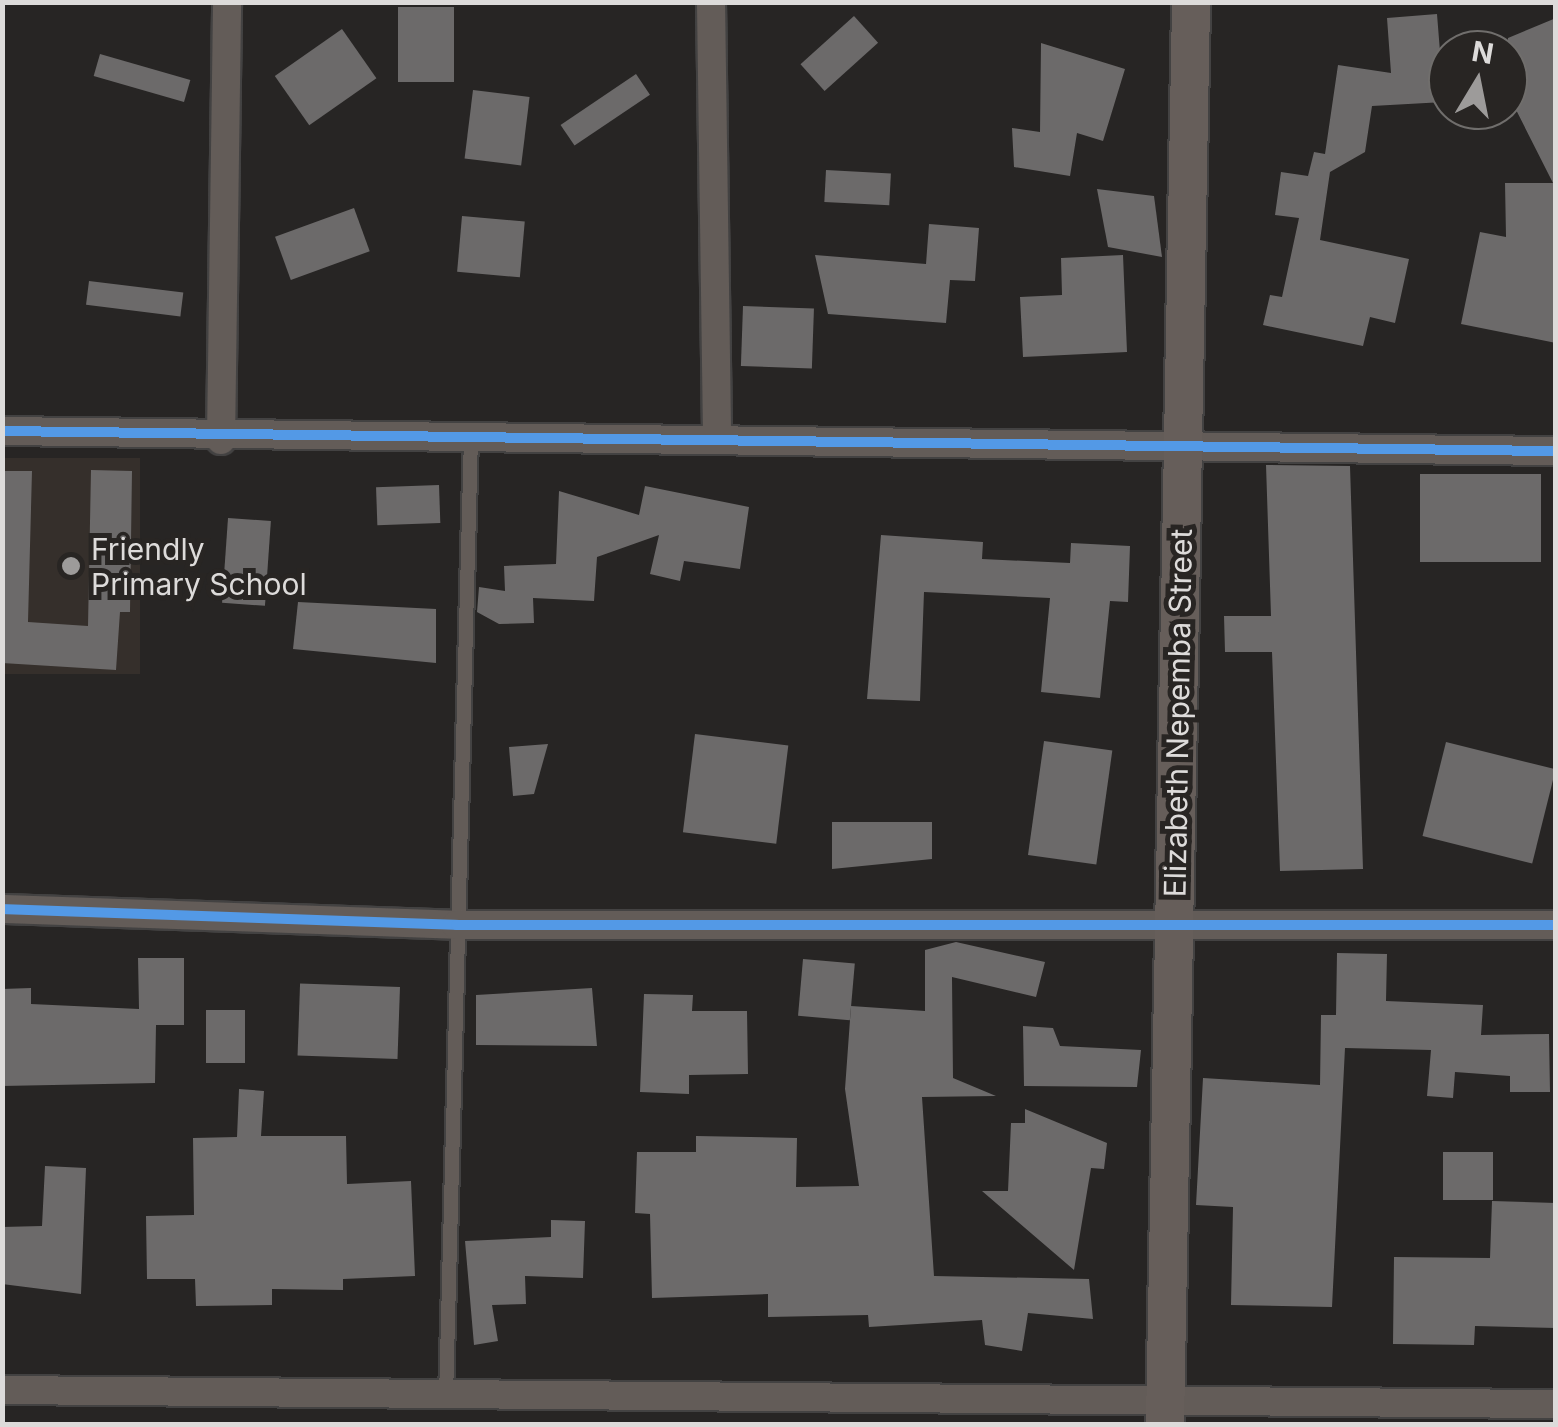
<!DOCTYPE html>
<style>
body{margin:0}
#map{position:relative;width:1558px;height:1427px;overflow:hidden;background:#272524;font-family:Inter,sans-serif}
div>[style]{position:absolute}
.built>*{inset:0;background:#352f2b;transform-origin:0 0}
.building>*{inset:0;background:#6c6a6a;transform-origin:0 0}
.roads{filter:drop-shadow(2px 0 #434242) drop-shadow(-2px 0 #434242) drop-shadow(0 2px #434242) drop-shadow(0 -2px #434242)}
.lane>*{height:14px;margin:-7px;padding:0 7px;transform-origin:7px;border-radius:7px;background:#635c58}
.street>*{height:28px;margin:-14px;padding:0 14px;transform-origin:14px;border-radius:14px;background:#635c58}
.secondary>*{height:38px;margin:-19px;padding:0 19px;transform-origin:19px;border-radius:19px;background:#665e5a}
.cycleway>*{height:10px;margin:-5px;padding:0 5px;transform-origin:5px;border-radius:5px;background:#5399e6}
.dots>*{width:28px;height:28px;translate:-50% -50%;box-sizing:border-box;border:5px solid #282523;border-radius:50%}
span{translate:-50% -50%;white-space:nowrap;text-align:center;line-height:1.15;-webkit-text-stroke:10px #282523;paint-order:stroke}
.poi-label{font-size:30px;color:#dddbda}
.left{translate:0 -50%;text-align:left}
.street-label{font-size:30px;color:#dddbda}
.frame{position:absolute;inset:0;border:5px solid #dddbda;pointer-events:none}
.north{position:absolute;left:1428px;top:30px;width:100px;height:100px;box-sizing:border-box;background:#282523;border:2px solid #706e6c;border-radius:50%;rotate:10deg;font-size:28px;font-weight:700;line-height:40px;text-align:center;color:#dddbda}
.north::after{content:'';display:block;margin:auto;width:35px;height:45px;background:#9d9b9a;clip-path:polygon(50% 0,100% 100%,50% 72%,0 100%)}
</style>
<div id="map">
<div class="built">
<i style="left:2px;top:458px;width:138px;height:216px"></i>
</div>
<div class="building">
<i style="left:398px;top:7px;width:56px;height:75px"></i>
<i style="clip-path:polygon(1437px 14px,1444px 102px,1372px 106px,1365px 152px,1330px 172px,1320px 240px,1409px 259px,1395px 323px,1370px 317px,1363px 346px,1263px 325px,1270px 295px,1282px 297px,1299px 218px,1275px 215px,1281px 172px,1308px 176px,1314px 152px,1325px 154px,1338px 65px,1391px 73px,1387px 18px)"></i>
<i style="left:854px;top:16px;width:36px;height:72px;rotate:48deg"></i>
<i style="clip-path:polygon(1556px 18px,1556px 343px,1461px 324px,1480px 232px,1506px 237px,1505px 183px,1553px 183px,1508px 94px,1508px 38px)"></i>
<i style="left:342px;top:29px;width:60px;height:82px;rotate:55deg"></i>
<i style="clip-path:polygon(1041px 43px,1125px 69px,1103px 141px,1077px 133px,1070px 176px,1014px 167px,1012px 128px,1040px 132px)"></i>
<i style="left:100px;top:54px;width:94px;height:23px;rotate:16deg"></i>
<i style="left:636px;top:74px;width:25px;height:91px;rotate:56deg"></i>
<i style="left:473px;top:90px;width:57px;height:69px;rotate:7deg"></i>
<i style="left:826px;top:170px;width:65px;height:32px;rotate:3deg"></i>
<i style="clip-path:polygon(1097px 189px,1154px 196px,1162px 257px,1108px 247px)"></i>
<i style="left:354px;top:208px;width:46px;height:84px;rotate:70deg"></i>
<i style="left:462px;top:216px;width:63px;height:56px;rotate:5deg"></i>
<i style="clip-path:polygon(929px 224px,979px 228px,975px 281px,950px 280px,946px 323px,828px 314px,815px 255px,926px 264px)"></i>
<i style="clip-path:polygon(1123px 255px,1127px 352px,1023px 357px,1020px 297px,1062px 295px,1061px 258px)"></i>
<i style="left:89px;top:281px;width:95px;height:24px;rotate:7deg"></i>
<i style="left:743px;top:306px;width:71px;height:60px;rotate:2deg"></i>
<i style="clip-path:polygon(1266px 465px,1350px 466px,1363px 869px,1280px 871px,1272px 652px,1225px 652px,1224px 616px,1271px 616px)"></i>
<i style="clip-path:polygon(91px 470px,132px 471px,130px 612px,120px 612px,116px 670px,2px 663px,2px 471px,32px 471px,28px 622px,88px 626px)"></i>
<i style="left:1420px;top:474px;width:121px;height:88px"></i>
<i style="left:439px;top:485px;width:38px;height:63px;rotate:88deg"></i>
<i style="clip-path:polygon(645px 486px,749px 507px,740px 569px,684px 561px,680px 581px,650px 574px,659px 535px,597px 557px,594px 601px,533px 598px,534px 623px,499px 624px,477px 612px,479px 587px,505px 591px,504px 566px,556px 564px,559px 491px,639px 515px)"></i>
<i style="left:228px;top:518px;width:43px;height:85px;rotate:4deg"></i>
<i style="clip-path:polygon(881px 535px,983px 542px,982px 559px,1070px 563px,1071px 543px,1130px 546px,1128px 602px,1110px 601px,1100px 698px,1041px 692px,1050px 598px,924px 592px,920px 701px,867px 699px)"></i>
<i style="clip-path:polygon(298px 602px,436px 609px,436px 663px,293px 649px)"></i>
<i style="left:695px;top:734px;width:94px;height:99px;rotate:7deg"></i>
<i style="left:1044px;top:741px;width:69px;height:115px;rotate:8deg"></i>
<i style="left:1446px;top:742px;width:113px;height:97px;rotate:14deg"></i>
<i style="clip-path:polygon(548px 744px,534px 794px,513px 796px,509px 747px)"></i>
<i style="clip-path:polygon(832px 822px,932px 822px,932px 859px,832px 869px)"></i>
<i style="clip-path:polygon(956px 942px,1045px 962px,1036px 997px,952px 977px,953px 1078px,996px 1096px,922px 1097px,934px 1276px,1089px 1279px,1093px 1319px,1028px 1313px,1022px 1351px,985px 1345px,982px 1320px,869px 1327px,868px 1315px,768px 1317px,768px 1294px,652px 1298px,650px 1214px,635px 1213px,637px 1152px,696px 1152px,696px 1136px,797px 1138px,796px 1187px,859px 1186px,845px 1089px,851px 1006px,925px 1011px,925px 950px)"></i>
<i style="clip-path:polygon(1337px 953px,1387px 954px,1386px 1001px,1483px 1005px,1481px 1035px,1549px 1034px,1550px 1092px,1510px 1092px,1510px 1076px,1455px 1072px,1453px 1098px,1427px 1096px,1431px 1050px,1345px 1048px,1332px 1307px,1231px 1305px,1233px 1207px,1196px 1205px,1203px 1078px,1320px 1085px,1321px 1015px,1336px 1015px)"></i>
<i style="clip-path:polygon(138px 958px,184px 958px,184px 1025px,156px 1025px,155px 1083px,2px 1086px,2px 989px,31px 988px,31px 1004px,139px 1009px)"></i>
<i style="left:803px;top:959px;width:52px;height:57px;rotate:5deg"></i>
<i style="left:400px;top:987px;width:72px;height:100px;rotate:92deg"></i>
<i style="clip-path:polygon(592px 988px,597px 1046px,476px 1045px,476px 995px)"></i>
<i style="clip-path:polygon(644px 994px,693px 995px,692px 1011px,747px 1011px,748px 1074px,689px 1075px,689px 1094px,640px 1092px)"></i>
<i style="left:206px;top:1010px;width:39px;height:53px"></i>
<i style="clip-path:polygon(1023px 1026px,1053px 1028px,1060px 1046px,1141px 1050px,1137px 1087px,1024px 1086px)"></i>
<i style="clip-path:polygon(239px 1089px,264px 1091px,261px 1136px,346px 1136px,347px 1184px,411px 1181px,415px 1276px,343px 1279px,343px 1290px,272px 1289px,272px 1305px,196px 1306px,195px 1279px,147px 1279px,146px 1216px,194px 1215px,193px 1138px,237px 1137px)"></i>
<i style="clip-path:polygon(1025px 1109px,1107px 1143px,1104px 1169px,1091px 1168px,1074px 1270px,982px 1191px,1008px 1191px,1011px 1123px,1025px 1123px)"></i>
<i style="left:1443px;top:1152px;width:50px;height:48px"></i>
<i style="clip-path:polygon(45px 1166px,86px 1168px,81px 1294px,2px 1284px,2px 1227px,42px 1226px)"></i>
<i style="clip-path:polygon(1492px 1201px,1556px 1203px,1556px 1328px,1475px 1326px,1474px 1345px,1393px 1344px,1394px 1257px,1490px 1258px)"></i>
<i style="clip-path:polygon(551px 1220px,585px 1221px,583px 1278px,525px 1276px,526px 1304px,492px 1305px,498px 1341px,474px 1345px,465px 1241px,551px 1237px)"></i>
</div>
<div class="roads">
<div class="lane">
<i style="left:446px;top:1397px;width:958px;rotate:-88.51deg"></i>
</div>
<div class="street">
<i style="left:711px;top:2px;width:437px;rotate:89.2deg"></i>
<i style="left:2px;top:431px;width:1554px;rotate:0.74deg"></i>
<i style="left:221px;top:440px;width:438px;rotate:-89.2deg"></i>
<i style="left:2px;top:909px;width:454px;rotate:2deg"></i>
<i style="left:456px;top:925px;width:1100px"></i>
<i style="left:2px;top:1390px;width:1554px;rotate:0.52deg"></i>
</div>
<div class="secondary">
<i style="left:1165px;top:1424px;width:1422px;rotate:-88.95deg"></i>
</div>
</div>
<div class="cycleway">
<i style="left:2px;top:431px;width:1554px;rotate:0.74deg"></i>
<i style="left:2px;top:909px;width:454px;rotate:2deg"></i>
<i style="left:456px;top:925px;width:1100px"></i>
</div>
<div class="dots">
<i style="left:71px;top:566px;background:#9d9b9a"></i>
</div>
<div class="poi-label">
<span class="left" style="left:91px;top:566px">Friendly<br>Primary School</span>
</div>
<div class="street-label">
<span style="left:1178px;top:713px;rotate:-89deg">Elizabeth Nepemba Street</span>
</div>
<div class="frame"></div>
<div class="north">N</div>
</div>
